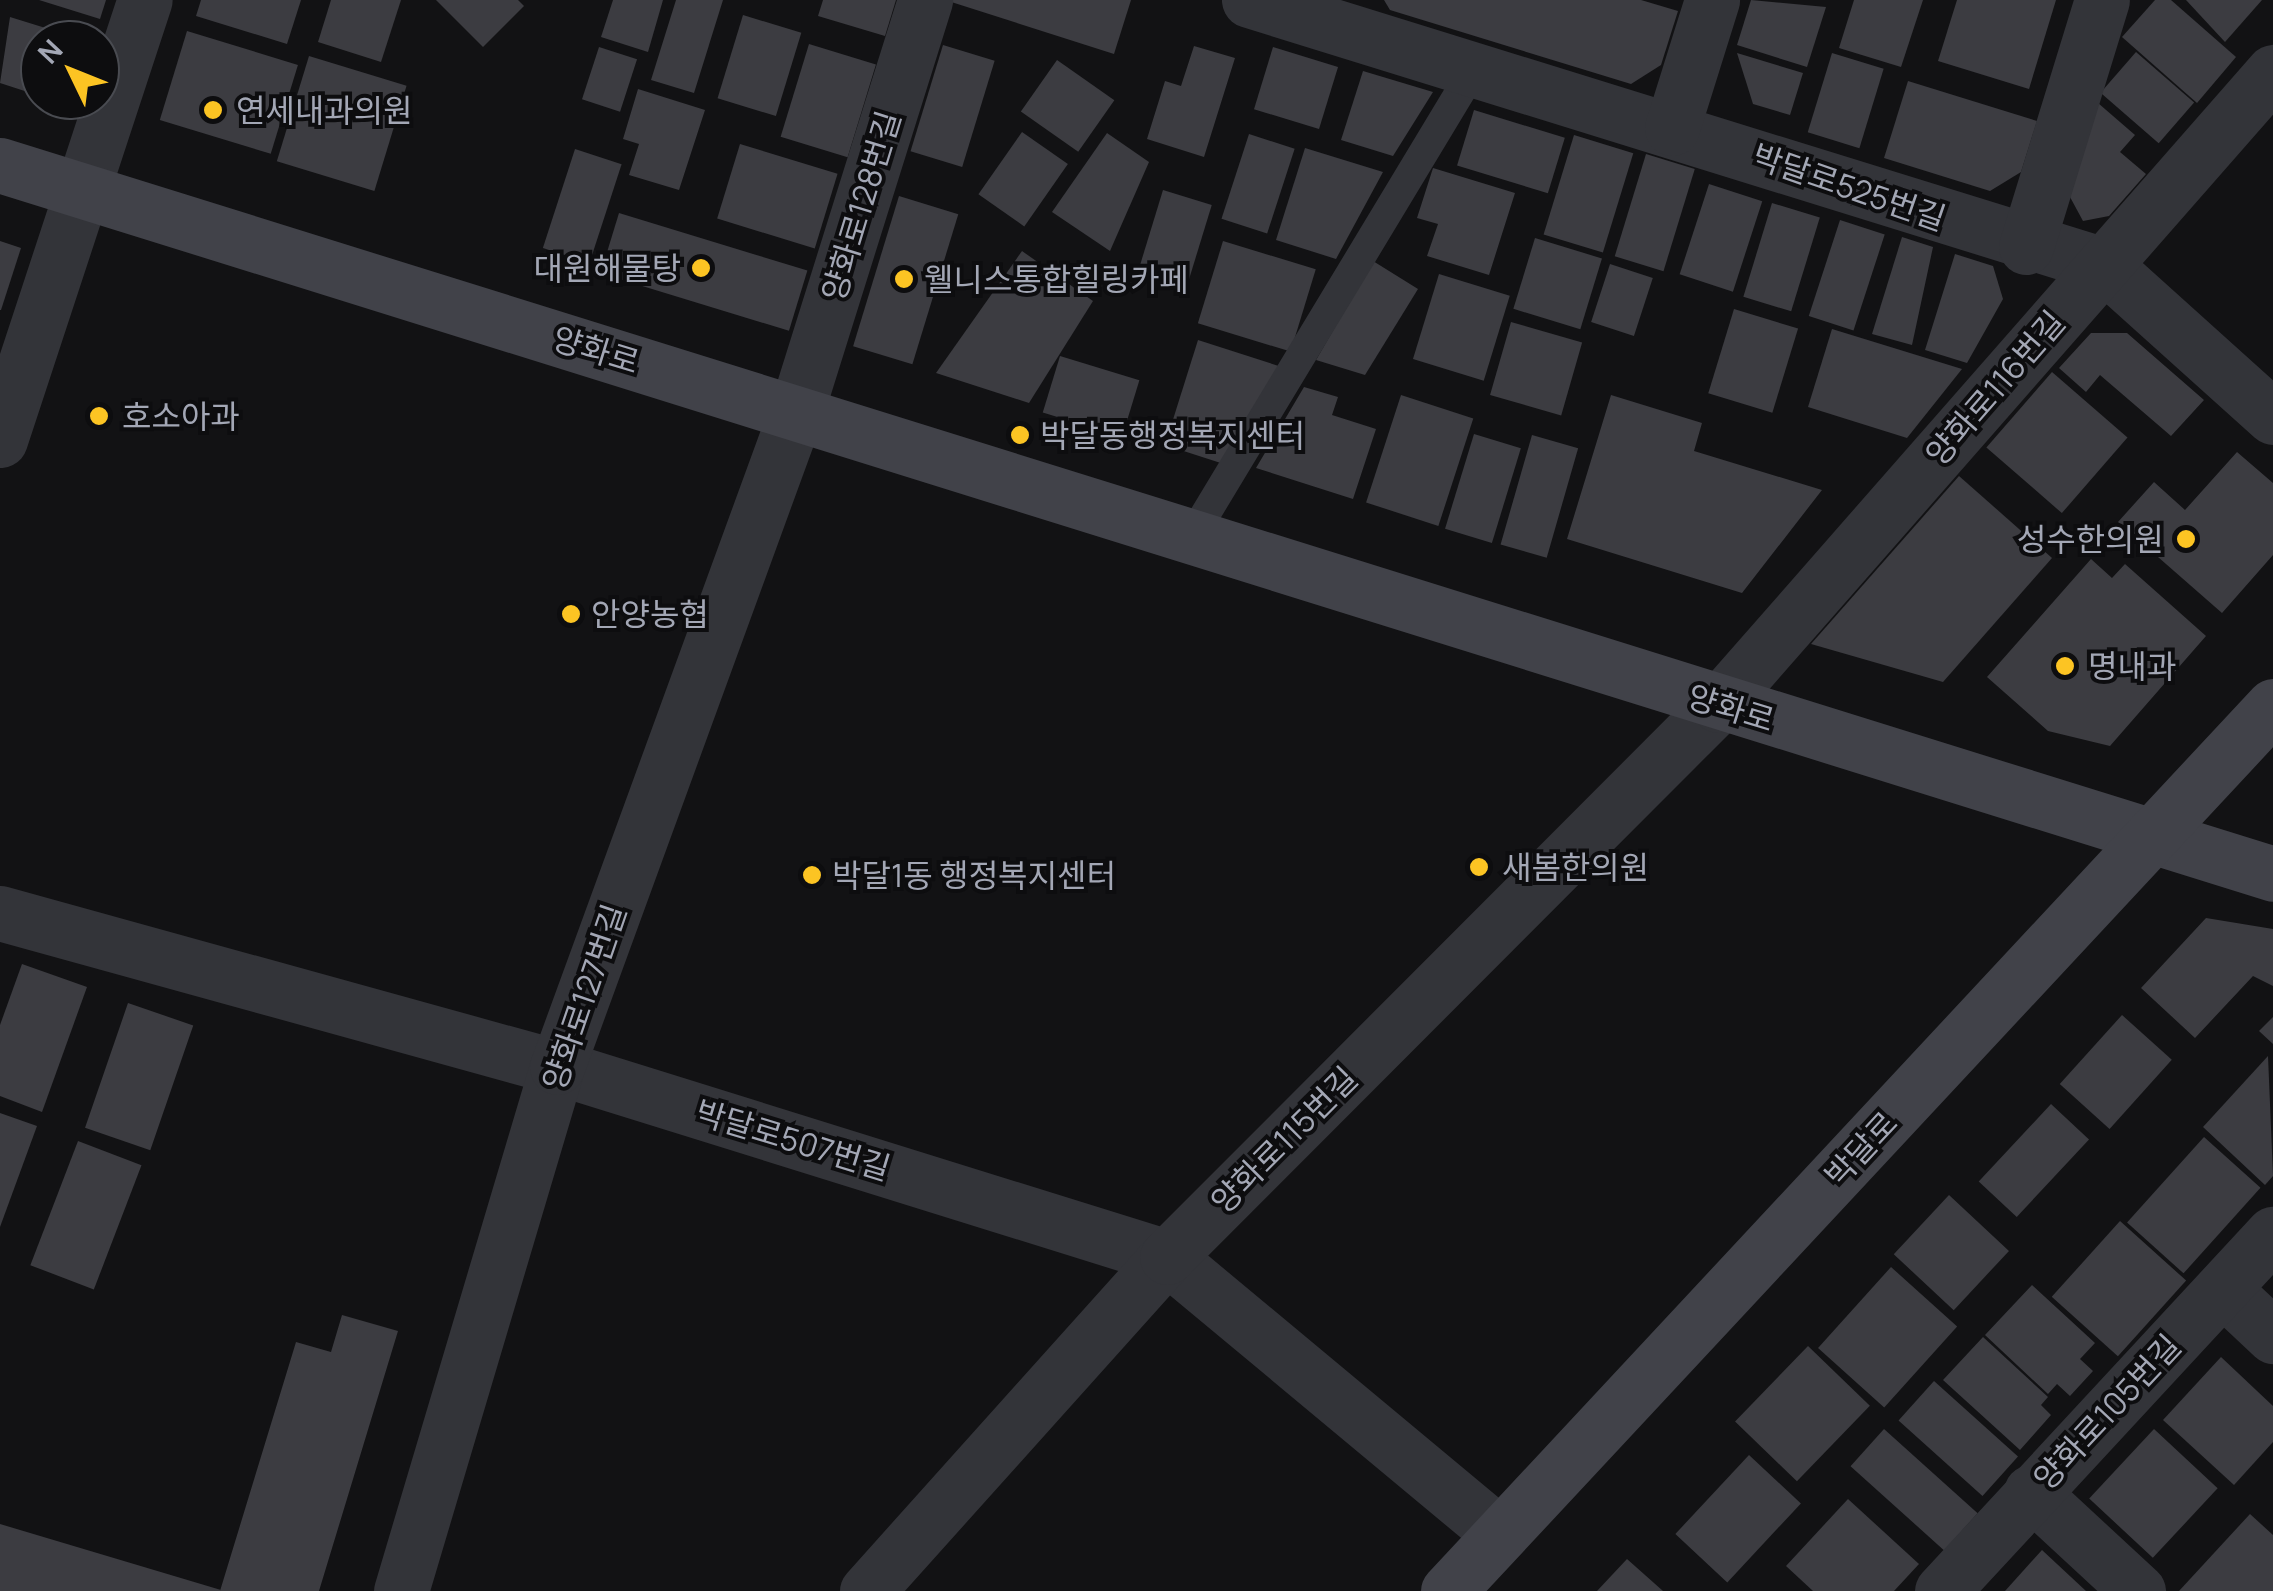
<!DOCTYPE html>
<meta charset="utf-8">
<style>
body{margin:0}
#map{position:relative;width:2273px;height:1591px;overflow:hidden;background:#121214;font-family:Manrope,"Noto Sans KR",sans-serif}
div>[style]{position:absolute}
.building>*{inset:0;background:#3c3c41;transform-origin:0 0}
.lane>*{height:30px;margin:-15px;padding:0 15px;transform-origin:15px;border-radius:15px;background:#333439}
.street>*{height:55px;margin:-27.5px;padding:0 27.5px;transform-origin:27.5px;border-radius:27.5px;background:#333439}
.secondary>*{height:55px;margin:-27.5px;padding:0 27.5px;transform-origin:27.5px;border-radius:27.5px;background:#414249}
.dots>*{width:28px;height:28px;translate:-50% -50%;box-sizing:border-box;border:5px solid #0d0d0f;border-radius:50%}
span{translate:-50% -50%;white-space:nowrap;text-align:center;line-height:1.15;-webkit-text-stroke:8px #0d0d0f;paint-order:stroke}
.poi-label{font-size:32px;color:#a3a7b5}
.left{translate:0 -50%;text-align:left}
.right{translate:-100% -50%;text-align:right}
.street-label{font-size:32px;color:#a3a7b5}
.north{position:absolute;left:20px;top:20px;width:100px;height:100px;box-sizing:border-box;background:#0d0d0f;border:2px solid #494b51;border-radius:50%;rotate:313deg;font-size:28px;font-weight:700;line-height:40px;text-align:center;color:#a3a7b5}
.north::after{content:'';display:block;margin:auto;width:35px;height:45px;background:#fcc423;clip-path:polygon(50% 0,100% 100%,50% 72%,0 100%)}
</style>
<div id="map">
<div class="building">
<i style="clip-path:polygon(39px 0,106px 0,100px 19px)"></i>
<i style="clip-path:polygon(201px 0,301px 0,287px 44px,196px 16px)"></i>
<i style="clip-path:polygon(331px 0,401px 0,381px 62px,318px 42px)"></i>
<i style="clip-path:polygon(436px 0,518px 0,524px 6px,483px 47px)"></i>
<i style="clip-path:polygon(613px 0,663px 0,648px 52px,601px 37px)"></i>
<i style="clip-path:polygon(676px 0,723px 0,694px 93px,651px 80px)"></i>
<i style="clip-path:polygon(823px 0,896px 0,885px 36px,818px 16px)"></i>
<i style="clip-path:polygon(945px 0,1131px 0,1114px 54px)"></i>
<i style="clip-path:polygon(1384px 0,1641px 0,1678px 11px,1661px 65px,1631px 84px,1390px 10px)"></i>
<i style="clip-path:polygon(1751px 0,1826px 7px,1807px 67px,1737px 45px)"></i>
<i style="clip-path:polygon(1854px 0,1923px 0,1901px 67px,1839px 48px)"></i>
<i style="clip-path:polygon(1957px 0,2056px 0,2029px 89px,1938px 61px)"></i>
<i style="clip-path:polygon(2155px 0,2171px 0,2236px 57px,2197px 103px,2122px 37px)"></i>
<i style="clip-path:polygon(2186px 0,2262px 0,2225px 42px)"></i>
<i style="left:743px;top:15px;width:61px;height:87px;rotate:17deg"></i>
<i style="clip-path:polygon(10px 17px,81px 39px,40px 40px,40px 96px,0 83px)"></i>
<i style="left:187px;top:31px;width:116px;height:93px;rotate:17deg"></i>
<i style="left:809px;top:44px;width:70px;height:97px;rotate:17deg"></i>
<i style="left:943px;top:45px;width:54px;height:111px;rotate:17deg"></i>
<i style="clip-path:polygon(1194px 46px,1235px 58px,1204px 157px,1147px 139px,1165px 81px,1181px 86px)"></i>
<i style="left:599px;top:47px;width:40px;height:55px;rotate:18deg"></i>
<i style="left:1273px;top:47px;width:68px;height:65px;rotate:17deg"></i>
<i style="left:2136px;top:52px;width:77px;height:54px;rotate:41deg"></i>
<i style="clip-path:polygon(1737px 53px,1803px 73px,1790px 115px,1753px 104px)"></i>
<i style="left:1832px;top:53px;width:54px;height:83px;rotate:17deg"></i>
<i style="left:309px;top:56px;width:102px;height:110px;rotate:17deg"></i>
<i style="left:1057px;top:60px;width:70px;height:63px;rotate:35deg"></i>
<i style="clip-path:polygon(1363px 71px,1433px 92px,1393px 156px,1341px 140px)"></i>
<i style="clip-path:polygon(1908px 81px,2037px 121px,2021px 172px,1990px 191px,1884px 158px)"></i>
<i style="clip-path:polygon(638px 89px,705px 110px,679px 190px,629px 175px,639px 144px,623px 139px)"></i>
<i style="clip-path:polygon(2098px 103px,2135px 135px,2120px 152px,2146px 174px,2109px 216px,2083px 221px,2070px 197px)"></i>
<i style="left:1474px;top:110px;width:95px;height:58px;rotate:17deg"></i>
<i style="left:1022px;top:132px;width:56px;height:76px;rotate:35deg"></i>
<i style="clip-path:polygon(1107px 133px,1149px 162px,1110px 251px,1052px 212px)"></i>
<i style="left:1249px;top:134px;width:48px;height:89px;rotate:18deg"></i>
<i style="left:1574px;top:135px;width:62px;height:104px;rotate:17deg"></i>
<i style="left:740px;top:144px;width:102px;height:78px;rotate:17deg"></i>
<i style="clip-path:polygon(1305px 148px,1383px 172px,1336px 259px,1276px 240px)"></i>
<i style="left:575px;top:149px;width:49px;height:104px;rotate:18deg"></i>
<i style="left:1646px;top:154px;width:51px;height:107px;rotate:17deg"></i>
<i style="clip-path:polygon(1433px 168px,1515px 193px,1489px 275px,1427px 256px,1438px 224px,1417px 218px)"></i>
<i style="left:1709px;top:184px;width:56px;height:95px;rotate:18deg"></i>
<i style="left:1163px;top:190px;width:51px;height:82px;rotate:17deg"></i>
<i style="left:899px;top:196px;width:62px;height:157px;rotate:17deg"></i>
<i style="left:1772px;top:203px;width:50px;height:98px;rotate:17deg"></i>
<i style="left:619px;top:213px;width:197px;height:63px;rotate:17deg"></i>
<i style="left:1840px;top:220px;width:47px;height:101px;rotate:18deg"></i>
<i style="clip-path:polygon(1902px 237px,1933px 247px,1912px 345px,1872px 334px)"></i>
<i style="left:1535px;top:238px;width:70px;height:74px;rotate:17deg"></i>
<i style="clip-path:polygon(0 241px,21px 248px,1px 310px,0 310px)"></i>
<i style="left:1223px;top:241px;width:97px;height:86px;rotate:17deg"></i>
<i style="clip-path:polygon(1022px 251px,1093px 301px,1029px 403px,936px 373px)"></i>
<i style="clip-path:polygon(1955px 254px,1993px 266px,2003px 299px,1967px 363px,1925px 350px)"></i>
<i style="clip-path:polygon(1373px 261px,1418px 289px,1365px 375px,1316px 360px)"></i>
<i style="left:1610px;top:264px;width:45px;height:61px;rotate:18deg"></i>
<i style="left:1439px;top:274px;width:74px;height:89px;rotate:17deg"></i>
<i style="left:1734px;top:309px;width:67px;height:88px;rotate:17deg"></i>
<i style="left:1511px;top:322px;width:74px;height:76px;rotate:16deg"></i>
<i style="clip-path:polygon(1832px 329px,1962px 369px,1907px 438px,1808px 407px)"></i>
<i style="clip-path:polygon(2091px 333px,2127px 333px,2204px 400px,2171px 436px,2100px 375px,2086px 392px,2059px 368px)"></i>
<i style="clip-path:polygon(1198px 340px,1288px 369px,1230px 466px,1165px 445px)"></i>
<i style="left:1060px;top:356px;width:83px;height:59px;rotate:17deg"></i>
<i style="left:2052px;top:372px;width:100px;height:100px;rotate:41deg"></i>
<i style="clip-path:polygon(1304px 387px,1338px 397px,1332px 415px,1376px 429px,1353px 499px,1256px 468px)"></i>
<i style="left:1401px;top:395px;width:76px;height:113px;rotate:18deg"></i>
<i style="clip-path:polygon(1611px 395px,1702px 423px,1694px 451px,1822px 490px,1742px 593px,1567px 539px)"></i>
<i style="left:1474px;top:434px;width:49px;height:99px;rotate:17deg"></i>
<i style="left:1532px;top:435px;width:48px;height:114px;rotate:16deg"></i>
<i style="clip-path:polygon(2237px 452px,2273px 483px,2273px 555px,2222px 613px,2118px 522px,2154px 482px,2185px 510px)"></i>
<i style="clip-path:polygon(1959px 476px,2052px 558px,1943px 682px,1811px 644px)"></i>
<i style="clip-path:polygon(2091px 559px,2112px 578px,2125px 564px,2206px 636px,2110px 746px,2048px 731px,1987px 677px)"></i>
<i style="clip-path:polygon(2206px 918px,2273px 929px,2273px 986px,2253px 976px,2195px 1038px,2141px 988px)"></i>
<i style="clip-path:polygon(22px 964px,87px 987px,42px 1112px,0 1096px,0 1025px)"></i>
<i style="left:128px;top:1003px;width:69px;height:132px;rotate:19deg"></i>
<i style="left:2122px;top:1015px;width:67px;height:93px;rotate:42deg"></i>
<i style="clip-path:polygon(2273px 1017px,2273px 1044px,2259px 1031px)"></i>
<i style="clip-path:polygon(2268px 1056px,2273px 1176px,2265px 1185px,2203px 1127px)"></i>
<i style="left:2051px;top:1104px;width:52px;height:106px;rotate:43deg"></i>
<i style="clip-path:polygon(0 1113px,37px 1126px,0 1227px)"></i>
<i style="left:2204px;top:1137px;width:76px;height:115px;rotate:42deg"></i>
<i style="left:78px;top:1141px;width:68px;height:133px;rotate:21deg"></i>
<i style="left:1949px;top:1195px;width:82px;height:81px;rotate:43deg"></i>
<i style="left:2120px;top:1221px;width:89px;height:102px;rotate:42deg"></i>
<i style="left:1891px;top:1267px;width:89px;height:109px;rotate:42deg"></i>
<i style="clip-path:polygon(2032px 1285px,2095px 1343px,2080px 1359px,2093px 1371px,2070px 1396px,2057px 1384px,2048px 1394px,1985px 1335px)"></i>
<i style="clip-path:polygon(342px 1315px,398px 1331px,319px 1591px,220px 1591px,296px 1342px,331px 1352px)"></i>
<i style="clip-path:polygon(1983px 1337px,2048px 1397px,2041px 1405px,2051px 1415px,2020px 1450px,1943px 1380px)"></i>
<i style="left:1808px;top:1346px;width:86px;height:105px;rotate:44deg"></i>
<i style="clip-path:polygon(2221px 1357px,2273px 1406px,2273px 1442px,2234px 1485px,2163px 1420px)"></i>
<i style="left:1934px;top:1381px;width:113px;height:53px;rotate:42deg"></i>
<i style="left:1884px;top:1429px;width:126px;height:50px;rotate:42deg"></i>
<i style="left:2154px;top:1429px;width:87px;height:95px;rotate:43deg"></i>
<i style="left:1749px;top:1455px;width:71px;height:108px;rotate:43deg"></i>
<i style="clip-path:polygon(1848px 1499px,1919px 1564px,1894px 1591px,1813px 1591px,1786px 1566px)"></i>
<i style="clip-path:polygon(2250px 1514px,2273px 1535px,2273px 1591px,2179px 1591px)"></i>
<i style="clip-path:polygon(0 1524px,221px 1590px,220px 1591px,0 1591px)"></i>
<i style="clip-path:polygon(2042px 1550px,2086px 1591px,2005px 1591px)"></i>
<i style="clip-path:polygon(1627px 1559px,1663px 1591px,1597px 1591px)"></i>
</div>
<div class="lane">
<i style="left:1191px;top:538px;width:548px;rotate:-58.89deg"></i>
</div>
<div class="street">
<i style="left:1249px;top:0;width:895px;rotate:17.22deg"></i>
<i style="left:2104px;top:265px;width:227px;rotate:42deg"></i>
<i style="left:1672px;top:128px;width:134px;rotate:-72.6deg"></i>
<i style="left:2026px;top:247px;width:258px;rotate:-72.9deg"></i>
<i style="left:0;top:440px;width:463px;rotate:-71.8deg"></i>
<i style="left:0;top:913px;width:578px;rotate:15.46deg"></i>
<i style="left:557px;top:1067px;width:639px;rotate:17.3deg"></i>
<i style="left:1167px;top:1257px;width:433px;rotate:39.8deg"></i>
<i style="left:2223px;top:1289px;width:69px;rotate:43.2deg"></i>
<i style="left:2031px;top:1492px;width:146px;rotate:42.8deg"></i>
<i style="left:401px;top:1591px;width:547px;rotate:-73.42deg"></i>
<i style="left:557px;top:1067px;width:697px;rotate:-69.95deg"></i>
<i style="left:796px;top:412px;width:432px;rotate:-72.6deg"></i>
<i style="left:867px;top:1591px;width:449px;rotate:-48.1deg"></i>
<i style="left:1167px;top:1257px;width:780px;rotate:-45.05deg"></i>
<i style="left:1718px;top:705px;width:842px;rotate:-48.76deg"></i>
<i style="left:1942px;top:1591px;width:487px;rotate:-47.2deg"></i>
</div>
<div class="secondary">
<i style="left:0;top:165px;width:2381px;rotate:17.32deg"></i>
<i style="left:1448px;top:1591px;width:1210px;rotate:-47.01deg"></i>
</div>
<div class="dots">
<i style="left:213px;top:110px;background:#fcc423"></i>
<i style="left:701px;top:268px;background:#fcc423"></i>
<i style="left:904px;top:279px;background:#fcc423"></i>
<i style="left:99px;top:416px;background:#fcc423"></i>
<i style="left:1020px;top:435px;background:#fcc423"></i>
<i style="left:2186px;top:539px;background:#fcc423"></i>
<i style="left:571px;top:614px;background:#fcc423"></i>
<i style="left:2065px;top:666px;background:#fcc423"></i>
<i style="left:1479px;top:867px;background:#fcc423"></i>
<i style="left:812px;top:875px;background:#fcc423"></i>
</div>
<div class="poi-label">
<span class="left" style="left:236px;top:110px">연세내과의원</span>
<span class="right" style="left:681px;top:268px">대원해물탕</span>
<span class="left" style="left:924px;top:279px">웰니스통합힐링카페</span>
<span class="left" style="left:122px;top:416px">호소아과</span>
<span class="left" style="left:1040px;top:435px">박달동행정복지센터</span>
<span class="right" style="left:2164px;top:539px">성수한의원</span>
<span class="left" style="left:591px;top:614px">안양농협</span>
<span class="left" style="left:2088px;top:666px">명내과</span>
<span class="left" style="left:1502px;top:867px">새봄한의원</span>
<span class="left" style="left:832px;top:875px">박달1동 행정복지센터</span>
</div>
<div class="street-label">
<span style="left:1849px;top:187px;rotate:19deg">박달로525번길</span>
<span style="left:861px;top:206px;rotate:-73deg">양화로128번길</span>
<span style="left:596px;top:350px;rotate:17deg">양화로</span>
<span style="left:1995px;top:388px;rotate:-49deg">양화로116번길</span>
<span style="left:1731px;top:708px;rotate:17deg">양화로</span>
<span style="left:584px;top:997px;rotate:-71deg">양화로127번길</span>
<span style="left:793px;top:1140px;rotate:17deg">박달로507번길</span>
<span style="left:1284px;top:1140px;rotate:-45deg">양화로115번길</span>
<span style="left:1861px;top:1149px;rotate:-47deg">박달로</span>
<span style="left:2107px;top:1412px;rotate:-47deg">양화로105번길</span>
</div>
<div class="north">N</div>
</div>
